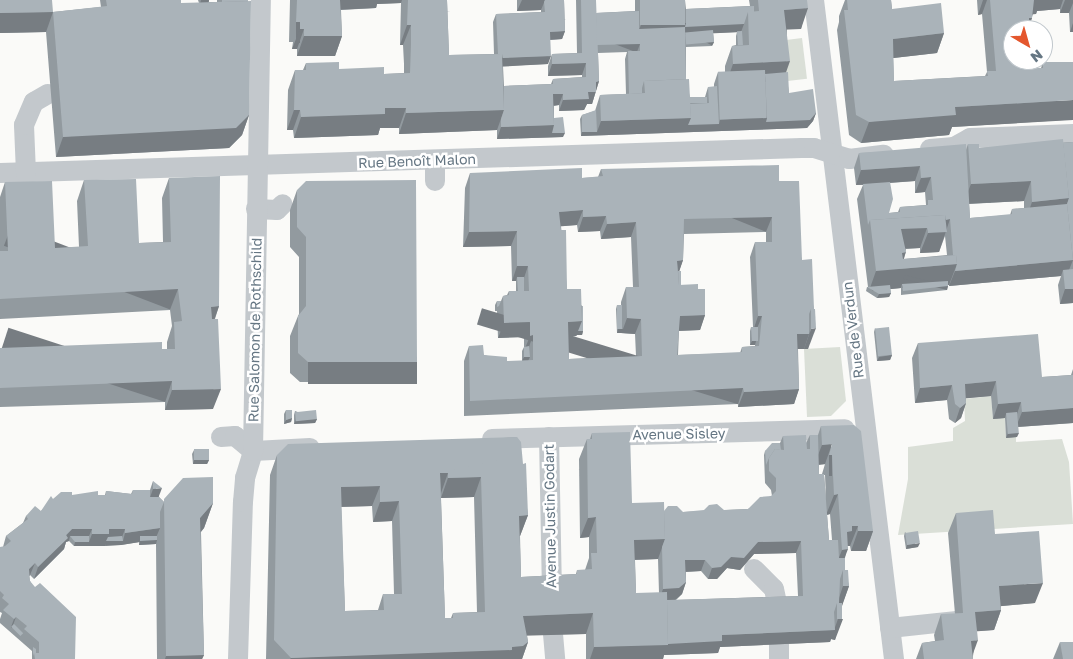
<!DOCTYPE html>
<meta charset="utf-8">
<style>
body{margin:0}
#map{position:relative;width:1073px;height:659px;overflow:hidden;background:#fafaf8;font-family:"Golos Text",sans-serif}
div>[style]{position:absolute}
.green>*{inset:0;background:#dadfd7;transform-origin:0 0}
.minor>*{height:20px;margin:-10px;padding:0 10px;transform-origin:10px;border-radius:10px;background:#c3c8cc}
.wall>*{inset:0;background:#929a9f}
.shaded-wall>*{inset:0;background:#777d82;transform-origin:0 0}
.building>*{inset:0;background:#aab3b9;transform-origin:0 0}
span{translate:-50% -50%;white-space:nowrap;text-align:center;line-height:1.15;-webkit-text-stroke:5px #fff;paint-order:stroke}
.street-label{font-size:14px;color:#657683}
.north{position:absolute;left:1003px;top:20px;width:50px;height:50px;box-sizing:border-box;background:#fff;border:1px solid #c1c8cd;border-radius:50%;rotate:142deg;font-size:14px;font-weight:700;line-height:20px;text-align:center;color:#657683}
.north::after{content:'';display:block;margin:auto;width:18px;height:22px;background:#e4572e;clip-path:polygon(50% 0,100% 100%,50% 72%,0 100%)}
</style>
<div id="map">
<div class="green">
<i style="left:802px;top:38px;width:41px;height:24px;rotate:83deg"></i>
<i style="clip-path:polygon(840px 347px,846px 401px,831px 416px,807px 417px,804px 349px)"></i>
<i style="clip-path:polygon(991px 396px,993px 418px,1005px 418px,1006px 437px,1016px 437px,1016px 442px,1062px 439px,1069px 462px,1073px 524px,898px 535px,908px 479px,908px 447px,953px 441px,953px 428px,965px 421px,964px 399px)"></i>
</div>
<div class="minor">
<i style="left:814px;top:0;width:664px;rotate:83.08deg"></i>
<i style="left:930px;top:149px;width:24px;rotate:-5deg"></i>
<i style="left:954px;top:147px;width:18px;rotate:-29deg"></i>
<i style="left:970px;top:138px;width:103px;rotate:-2.2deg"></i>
<i style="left:435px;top:161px;width:20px;rotate:90deg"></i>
<i style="left:0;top:173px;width:802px;rotate:-1.79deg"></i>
<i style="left:802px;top:148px;width:12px"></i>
<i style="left:814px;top:148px;width:37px;rotate:17deg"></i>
<i style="left:849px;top:159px;width:35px;rotate:-7deg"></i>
<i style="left:26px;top:173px;width:48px;rotate:-92.4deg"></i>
<i style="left:24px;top:125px;width:25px;rotate:-67deg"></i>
<i style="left:34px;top:102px;width:16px;rotate:-30deg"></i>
<i style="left:256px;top:209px;width:21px;rotate:3deg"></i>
<i style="left:277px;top:210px;width:8px;rotate:-45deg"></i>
<i style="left:221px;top:437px;width:14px;rotate:-4deg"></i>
<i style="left:235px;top:436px;width:23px;rotate:40deg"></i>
<i style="left:253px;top:451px;width:57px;rotate:-3deg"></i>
<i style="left:549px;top:437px;width:158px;rotate:88.9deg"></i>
<i style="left:492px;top:439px;width:353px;rotate:-1.6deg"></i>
<i style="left:754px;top:569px;width:28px;rotate:45deg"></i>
<i style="left:774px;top:589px;width:19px;rotate:78deg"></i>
<i style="left:890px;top:628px;width:65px;rotate:-6.1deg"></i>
<i style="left:553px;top:634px;width:25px;rotate:85deg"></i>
<i style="left:779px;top:644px;width:15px;rotate:90deg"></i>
<i style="left:238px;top:659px;width:157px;rotate:-88.2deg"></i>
<i style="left:243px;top:502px;width:24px;rotate:-85deg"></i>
<i style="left:245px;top:478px;width:28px;rotate:-73deg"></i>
<i style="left:253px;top:451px;width:451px;rotate:-89deg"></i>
</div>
<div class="wall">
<i style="clip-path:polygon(0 0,53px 12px,101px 7px,100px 0,181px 0,181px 3px,199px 3px,198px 0,214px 0,209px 0,209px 2px,217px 2px,217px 0,248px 0,249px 115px,242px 135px,229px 148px,56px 157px,46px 32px,0 33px)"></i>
<i style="clip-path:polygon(evenodd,290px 0,447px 0,449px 55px,494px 54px,493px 22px,496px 14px,541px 12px,541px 10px,517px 11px,517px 0,564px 0,565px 31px,562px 39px,550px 40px,548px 64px,503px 66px,504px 86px,551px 84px,553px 79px,582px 77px,582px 75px,548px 76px,548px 66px,552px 54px,577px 53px,576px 0,596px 0,596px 13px,635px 11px,635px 0,685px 0,686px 9px,750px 6px,749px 0,807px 0,801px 29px,787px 29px,786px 72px,789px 93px,816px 113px,813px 121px,807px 128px,581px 136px,580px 119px,582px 115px,595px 111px,600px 95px,626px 94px,625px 59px,627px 52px,598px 53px,599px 81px,592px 104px,587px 104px,584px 110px,559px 111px,559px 105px,554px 106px,554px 118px,563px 137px,497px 139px,497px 130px,399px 134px,399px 128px,380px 128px,378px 135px,294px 138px,293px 130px,287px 130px,288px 90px,295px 70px,303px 70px,306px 63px,339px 69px,384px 74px,404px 73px,404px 64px,403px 45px,400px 45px,401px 3px,377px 4px,376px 8px,341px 10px,342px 36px,335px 56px,297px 56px,297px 49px,292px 49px,293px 42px,289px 42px,290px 0,737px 32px,736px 36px,736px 45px,732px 46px,725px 66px,725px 72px,718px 72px,714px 84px,714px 87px,708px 87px,705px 97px,690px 98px,686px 79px,686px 47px,712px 46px,714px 42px,713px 33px,737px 32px)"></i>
<i style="clip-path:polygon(845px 0,891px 0,892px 9px,944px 33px,937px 53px,893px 58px,894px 81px,985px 76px,987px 72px,982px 14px,978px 15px,977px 0,1073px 0,1073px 32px,1070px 32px,1069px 13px,1060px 13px,1060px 9px,1037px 11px,1036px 14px,1033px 14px,1029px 26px,1031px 61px,1038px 68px,1041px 68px,1043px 62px,1064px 120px,952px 127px,949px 135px,861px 143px,849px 135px,837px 30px,839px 22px,839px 16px)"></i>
<i style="clip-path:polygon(evenodd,1073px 142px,1073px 303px,1060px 304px,1058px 285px,1061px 276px,949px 286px,949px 285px,948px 285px,947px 290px,901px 295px,901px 288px,890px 289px,891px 293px,889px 297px,877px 298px,866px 291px,867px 287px,868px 287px,857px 199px,863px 185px,856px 185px,854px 168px,859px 153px,966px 150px,968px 144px,979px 148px,1073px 142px,915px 181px,915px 193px,925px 192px,926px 205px,900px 207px,898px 212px,889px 213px,890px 183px,915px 181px,1073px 142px,1024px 201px,1024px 208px,1012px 209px,1010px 215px,970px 218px,969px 204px,1024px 201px,1073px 142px,945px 236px,947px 255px,904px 259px,906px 249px,920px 248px,920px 253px,939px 252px,945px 236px)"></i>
<i style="clip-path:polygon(evenodd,601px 169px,779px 181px,802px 260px,814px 309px,808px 349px,798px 349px,799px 389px,794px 404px,738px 407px,738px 404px,464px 416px,464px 361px,469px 346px,484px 355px,507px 361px,522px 361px,522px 351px,524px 347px,524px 337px,498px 338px,497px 311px,495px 311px,495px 305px,497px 301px,501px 301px,503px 296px,507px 295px,509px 291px,516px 291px,516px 281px,512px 281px,511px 246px,463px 247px,465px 188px,470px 173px,582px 178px,598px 177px,601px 169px,577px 225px,578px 232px,600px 231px,601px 239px,631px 237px,633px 287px,626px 287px,621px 302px,621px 305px,617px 305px,616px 309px,617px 333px,621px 333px,635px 334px,636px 356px,569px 359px,569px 337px,576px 336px,577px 335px,582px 335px,583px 331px,582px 306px,567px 289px,561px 226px,577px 225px,601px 169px,766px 232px,766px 242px,755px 242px,750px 257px,753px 327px,751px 327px,750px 331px,750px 345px,755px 345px,755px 346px,742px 347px,740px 353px,678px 355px,679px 331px,700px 330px,705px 315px,698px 289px,681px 285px,679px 271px,683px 260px,684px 234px,766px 232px)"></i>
<i style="clip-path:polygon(169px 178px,219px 306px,215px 319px,213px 409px,165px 410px,165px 402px,0 407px,0 348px,167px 349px,167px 342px,172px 326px,170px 310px,0 319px,0 197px,5px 182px,55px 248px,79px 247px,77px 201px,84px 180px,139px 243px,163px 242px,162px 198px)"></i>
<i style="clip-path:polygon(297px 190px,410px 382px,300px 382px,290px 373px,290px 336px,298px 316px,299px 314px,299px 257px,290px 247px,290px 210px)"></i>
<i style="clip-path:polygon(875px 328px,892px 355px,890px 360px,877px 361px,874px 332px)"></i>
<i style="clip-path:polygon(918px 343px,1042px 377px,1071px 375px,1073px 369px,1073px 423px,1018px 427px,1017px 437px,1006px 438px,1005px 418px,993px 419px,991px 396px,966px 398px,966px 403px,961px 418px,955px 423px,949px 419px,947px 400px,915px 403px,912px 358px)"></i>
<i style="clip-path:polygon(286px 410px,292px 418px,291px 422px,284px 424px,284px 414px)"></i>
<i style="clip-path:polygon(295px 411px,317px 419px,315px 423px,294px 424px,294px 415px)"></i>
<i style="clip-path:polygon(evenodd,821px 426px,873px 531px,866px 551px,851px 551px,850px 546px,847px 546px,845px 558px,845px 570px,849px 586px,842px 605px,835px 640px,831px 639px,830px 642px,720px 647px,718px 653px,664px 655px,663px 659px,586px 659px,586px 634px,527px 635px,528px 642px,522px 659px,266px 659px,270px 475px,277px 455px,517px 437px,528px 515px,520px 536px,521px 577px,576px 574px,577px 570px,585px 570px,589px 558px,589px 537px,580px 538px,579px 459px,587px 439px,590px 439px,592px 433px,632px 503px,664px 511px,683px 512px,748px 509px,771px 496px,772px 496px,771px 490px,765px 483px,764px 455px,765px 451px,780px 443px,783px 436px,806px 443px,810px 435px,818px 435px,821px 426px,825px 464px,822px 474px,819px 474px,819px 465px,825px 464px,821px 426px,824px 475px,825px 475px,826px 500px,824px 475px,821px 426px,474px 497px,477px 612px,453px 613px,451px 618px,445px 618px,441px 498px,474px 497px,821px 426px,372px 506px,373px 522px,392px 521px,394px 594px,383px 594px,378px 610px,345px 611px,341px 507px,372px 506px,821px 426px,830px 514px,832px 540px,829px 540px,827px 515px,830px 514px,821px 426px,796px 553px,798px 596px,676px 600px,682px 594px,686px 582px,686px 572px,701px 571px,708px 579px,717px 579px,727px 568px,740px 570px,754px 554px,796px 553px,821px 426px,658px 559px,659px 593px,636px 593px,635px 560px,658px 559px)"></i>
<i style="clip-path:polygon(194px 450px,209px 460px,207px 464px,193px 464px,192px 454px)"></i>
<i style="clip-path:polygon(153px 481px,159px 497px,164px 502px,164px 499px,213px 503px,204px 528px,201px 532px,204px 655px,202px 659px,157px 659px,156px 544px,139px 545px,139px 542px,121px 545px,74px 546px,69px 541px,66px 542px,64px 549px,34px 579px,30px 575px,29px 576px,30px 581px,75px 659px,32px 659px,32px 651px,0 623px,0 619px,2px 613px,0 612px,0 547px,3px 547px,6px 536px,23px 523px,26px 516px,41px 511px,53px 499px,72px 495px,105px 495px,106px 491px,131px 494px,133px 490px,150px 490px)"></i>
<i style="clip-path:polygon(956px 513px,995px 534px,1035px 603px,1001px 606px,1001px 610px,994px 630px,977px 631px,973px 656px,973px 659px,916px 659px,922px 643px,935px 641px,934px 635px,941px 614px,955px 614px,948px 533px)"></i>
<i style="clip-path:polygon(905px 532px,918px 547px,906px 549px,904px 536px)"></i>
<i style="clip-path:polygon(1060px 642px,1073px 659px,1053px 659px)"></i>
</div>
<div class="shaded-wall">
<i style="clip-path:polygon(201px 0,214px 0,209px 0,207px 7px,199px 7px)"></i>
<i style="clip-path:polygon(336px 0,402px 0,401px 3px,377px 4px,376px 8px,333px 10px)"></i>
<i style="clip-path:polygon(522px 0,545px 0,541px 10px,517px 11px)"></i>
<i style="clip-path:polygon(983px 0,987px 0,982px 14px,978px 15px)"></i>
<i style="clip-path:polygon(1033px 0,1063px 0,1060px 9px,1037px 11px,1036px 14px,1027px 15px)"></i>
<i style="clip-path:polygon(1065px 0,1073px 0,1073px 3px,1069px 13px,1060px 13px)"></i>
<i style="clip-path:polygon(808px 8px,801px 29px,777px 30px,784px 10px)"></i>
<i style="clip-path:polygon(53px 12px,46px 32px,0 33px,0 13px)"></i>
<i style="clip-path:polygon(1029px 18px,1032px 18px,1028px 30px)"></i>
<i style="left:296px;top:22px;width:4px;height:21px"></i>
<i style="clip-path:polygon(686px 23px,744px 24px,741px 32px,636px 37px,641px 25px)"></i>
<i style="clip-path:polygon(1073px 23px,1073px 32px,1070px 32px)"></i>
<i style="clip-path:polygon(407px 25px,411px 25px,403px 45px,400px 45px)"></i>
<i style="clip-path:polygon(300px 29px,304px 29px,297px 49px,292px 49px)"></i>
<i style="clip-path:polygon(565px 31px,562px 39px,547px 40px,550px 32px)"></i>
<i style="clip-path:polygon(944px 33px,937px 53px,885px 59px,893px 39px)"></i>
<i style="clip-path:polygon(304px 36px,342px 36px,335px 56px,297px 56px)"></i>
<i style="left:714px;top:42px;width:4px;height:30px;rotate:117deg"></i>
<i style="left:640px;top:44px;width:9px;height:44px;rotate:111deg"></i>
<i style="clip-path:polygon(551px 56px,548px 64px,495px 67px,498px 58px)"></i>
<i style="clip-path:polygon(790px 61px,783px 81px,726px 84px,733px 64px)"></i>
<i style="clip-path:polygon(586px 63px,582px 75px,548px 76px,552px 64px)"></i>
<i style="clip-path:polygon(599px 81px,592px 104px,587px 104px,584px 110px,559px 111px,563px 100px,588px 92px,596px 82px)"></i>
<i style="clip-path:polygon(553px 94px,563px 94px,559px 105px,549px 106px)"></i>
<i style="clip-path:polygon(1073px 100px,1073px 120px,952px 127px,949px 135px,861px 143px,869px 122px,955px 107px)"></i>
<i style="clip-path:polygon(385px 108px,406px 108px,399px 128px,380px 128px,378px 135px,294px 138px,301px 117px)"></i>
<i style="clip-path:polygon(294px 110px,300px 110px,293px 130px,287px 130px)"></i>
<i style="clip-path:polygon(504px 110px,497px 130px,399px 134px,406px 113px)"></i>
<i style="clip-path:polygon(816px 113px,813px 121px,807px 128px,581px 136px,582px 132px,597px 132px,601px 121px,691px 118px,719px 124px,720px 120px)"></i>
<i style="clip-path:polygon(249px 115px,242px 135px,229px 148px,56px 157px,63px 137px)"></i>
<i style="clip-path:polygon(554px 125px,565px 133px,563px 137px,497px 139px,501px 127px)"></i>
<i style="clip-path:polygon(920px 166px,915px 181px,856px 185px,861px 170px)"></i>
<i style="clip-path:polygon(931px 177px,925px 192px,915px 193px,921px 178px)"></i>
<i style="clip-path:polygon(1031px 181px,1024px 201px,963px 204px,971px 184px)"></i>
<i style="clip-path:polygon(1069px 198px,1062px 219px,1025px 222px,1032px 202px)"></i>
<i style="clip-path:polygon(583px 210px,577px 225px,553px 227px,559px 212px)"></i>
<i style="clip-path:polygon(606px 216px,600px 231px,578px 232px,583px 217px)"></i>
<i style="left:772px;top:217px;width:16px;height:88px;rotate:112deg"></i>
<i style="clip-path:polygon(950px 219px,939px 252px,920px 253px,928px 233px,927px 228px,920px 248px,894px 249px,871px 225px)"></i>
<i style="clip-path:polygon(636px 222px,631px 237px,601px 239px,607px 224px)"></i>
<i style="clip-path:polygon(517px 231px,511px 246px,463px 247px,469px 232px)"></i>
<i style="clip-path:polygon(906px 252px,900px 269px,957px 264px,949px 285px,902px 288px,902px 284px,901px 288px,873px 291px,870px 288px,876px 271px,902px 253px)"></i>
<i style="clip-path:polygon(683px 260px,678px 275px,677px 261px)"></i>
<i style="clip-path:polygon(1073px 260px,1067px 275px,1063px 270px,1061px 276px,949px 286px,955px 271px)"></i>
<i style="clip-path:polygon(517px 266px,528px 266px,523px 281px,517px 277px,516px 281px,512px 281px)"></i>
<i style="left:948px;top:286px;width:4px;height:45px;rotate:104deg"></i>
<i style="left:178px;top:289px;width:22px;height:178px;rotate:111deg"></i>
<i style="clip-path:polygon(1065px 289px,1073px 289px,1073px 303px,1060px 304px)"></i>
<i style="clip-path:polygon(891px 293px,889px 297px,877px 298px,879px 294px)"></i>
<i style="clip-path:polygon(219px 306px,212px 326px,211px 307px)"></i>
<i style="clip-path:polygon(705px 315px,700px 330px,674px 331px,680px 316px)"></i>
<i style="clip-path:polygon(758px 316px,762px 316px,756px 331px,753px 331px)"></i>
<i style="clip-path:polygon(627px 318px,641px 319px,635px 334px,621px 333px,617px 333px,618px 329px,623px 329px)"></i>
<i style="clip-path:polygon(582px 321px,583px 331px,582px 335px,577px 335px,576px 336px,563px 337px,568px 322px)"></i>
<i style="clip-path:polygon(530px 322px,524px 337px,498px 338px,504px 323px)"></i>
<i style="clip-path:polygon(816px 328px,808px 349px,804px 349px,811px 329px)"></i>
<i style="clip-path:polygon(797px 334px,809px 334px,804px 349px,792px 349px)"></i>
<i style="clip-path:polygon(533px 335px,528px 350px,524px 351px,530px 336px)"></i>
<i style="clip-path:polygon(752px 341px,756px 341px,755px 345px,750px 345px)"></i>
<i style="clip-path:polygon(892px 355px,890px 360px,877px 361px,879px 357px)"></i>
<i style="clip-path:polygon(524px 357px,530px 357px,528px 361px,522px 361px)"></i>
<i style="left:308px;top:362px;width:109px;height:22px"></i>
<i style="left:172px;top:381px;width:22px;height:172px;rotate:108deg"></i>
<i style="clip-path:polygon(996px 381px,991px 396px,959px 399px,965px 384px)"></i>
<i style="clip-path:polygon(952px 385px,947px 400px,915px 403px,920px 388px)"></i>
<i style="left:743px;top:388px;width:17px;height:273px;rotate:107deg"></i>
<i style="clip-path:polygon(221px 389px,213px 409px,165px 410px,172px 390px)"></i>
<i style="clip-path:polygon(799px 389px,794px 404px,738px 407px,744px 392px)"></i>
<i style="clip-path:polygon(1021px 402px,1016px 417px,1006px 414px,1005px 418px,993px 419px,998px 404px)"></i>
<i style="clip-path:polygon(966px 403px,961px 418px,955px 423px,960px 408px)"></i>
<i style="clip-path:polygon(1073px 408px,1073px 423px,1016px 427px,1022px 412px)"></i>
<i style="clip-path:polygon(292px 418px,291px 422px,284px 424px,286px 420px)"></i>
<i style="clip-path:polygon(317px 419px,315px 423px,294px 424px,296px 420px)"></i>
<i style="clip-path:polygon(1008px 433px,1019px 433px,1017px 437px,1006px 438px)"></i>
<i style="clip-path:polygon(832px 444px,825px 464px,814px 465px,822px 445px)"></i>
<i style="left:829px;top:455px;width:3px;height:21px"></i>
<i style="clip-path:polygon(194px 460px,209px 460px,207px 464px,193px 464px)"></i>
<i style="clip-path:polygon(440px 473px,448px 473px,441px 493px)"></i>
<i style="clip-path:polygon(481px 477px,474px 497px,441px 498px,448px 478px)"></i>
<i style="clip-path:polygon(380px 486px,372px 506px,334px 507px,341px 487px)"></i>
<i style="clip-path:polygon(162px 488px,154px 509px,146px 509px,153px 489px)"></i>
<i style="clip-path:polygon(838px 494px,830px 514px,826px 515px,834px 495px)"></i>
<i style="clip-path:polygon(399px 501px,392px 521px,373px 522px,380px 502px)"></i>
<i style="clip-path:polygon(213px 503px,204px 528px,191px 543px,200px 518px)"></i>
<i style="clip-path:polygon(528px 515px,520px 536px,512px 536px,519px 516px)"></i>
<i style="clip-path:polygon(596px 517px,589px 537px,580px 538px,588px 518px)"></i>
<i style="clip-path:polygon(852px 526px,858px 526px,850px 546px,847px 546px,848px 549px,840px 570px,834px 570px,842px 550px,847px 532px)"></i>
<i style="clip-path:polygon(160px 528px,155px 540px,157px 540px,156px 544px,139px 545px,140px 542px,121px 545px,105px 546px,106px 541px,123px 541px,125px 533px)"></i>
<i style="clip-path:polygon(72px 529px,92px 529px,87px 541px,70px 536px,69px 541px,66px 542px,64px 549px,34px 579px,38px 567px)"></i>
<i style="clip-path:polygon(109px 529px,125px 529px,121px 540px,107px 541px,105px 546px,74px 546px,75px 542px,89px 542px,92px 534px)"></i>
<i style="clip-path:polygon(858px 531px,873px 531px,866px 551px,851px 551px)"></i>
<i style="clip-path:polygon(665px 539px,658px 559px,627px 560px,634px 540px)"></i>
<i style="clip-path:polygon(801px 541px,796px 553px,754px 554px,740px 570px,727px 568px,717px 579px,708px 579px,712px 568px,731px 557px,758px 542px)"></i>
<i style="clip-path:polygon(920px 543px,918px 547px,906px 549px,907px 545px)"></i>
<i style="clip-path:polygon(685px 560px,705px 560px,701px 571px,681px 572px)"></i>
<i style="clip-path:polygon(35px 563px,30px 575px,25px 581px,29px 569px)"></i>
<i style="clip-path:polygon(686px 582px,682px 594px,675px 600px,659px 601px,663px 589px)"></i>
<i style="clip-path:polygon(1043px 583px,1035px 603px,992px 607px,999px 586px)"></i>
<i style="clip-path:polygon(843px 586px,849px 586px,842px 606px,837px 604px)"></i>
<i style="clip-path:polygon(1001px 610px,994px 630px,968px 632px,975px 612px)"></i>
<i style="clip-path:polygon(593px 613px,586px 634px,515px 636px,523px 616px)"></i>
<i style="clip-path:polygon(16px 617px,12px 628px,11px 627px,14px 619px)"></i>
<i style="clip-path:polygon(838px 619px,843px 619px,835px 640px,831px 639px,830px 642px,720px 647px,718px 653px,664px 655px,663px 659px,590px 659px,594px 647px,665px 644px,722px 635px,834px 630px)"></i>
<i style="clip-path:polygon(978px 640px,971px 659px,971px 641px)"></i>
<i style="clip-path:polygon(528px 642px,522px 659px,290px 659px,291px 658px,512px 647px)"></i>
<i style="clip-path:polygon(204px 655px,202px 659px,165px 659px,166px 656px)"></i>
</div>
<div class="building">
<i style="clip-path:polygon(0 0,52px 0,53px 12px,107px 6px,106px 0,181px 0,181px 3px,251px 1px,249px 115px,236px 128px,63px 137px,53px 12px,0 13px)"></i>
<i style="clip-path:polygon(222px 0,248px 0,248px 1px,222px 2px)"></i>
<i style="clip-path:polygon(297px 0,340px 0,342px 36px,304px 36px,304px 29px,300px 29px,300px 22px,296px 22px)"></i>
<i style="clip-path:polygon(408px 0,447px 0,449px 55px,502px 54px,504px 110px,406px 113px,406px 108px,385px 108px,385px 114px,301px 117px,300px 110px,294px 110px,295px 70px,306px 70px,306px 63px,339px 62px,339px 69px,384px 67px,384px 74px,410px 73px,411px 44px,411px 25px,407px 25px)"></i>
<i style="clip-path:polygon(545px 0,564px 0,565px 31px,550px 32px,551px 56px,503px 58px,502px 54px,498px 54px,496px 14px,545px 12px,544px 2px)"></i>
<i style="clip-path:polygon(581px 0,596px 0,599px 81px,596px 82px,596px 92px,588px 92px,589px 99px,563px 100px,563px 94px,553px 94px,554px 125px,501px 127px,501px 119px,504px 110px,504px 86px,553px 84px,553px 79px,586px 77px,586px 63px,552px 64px,552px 54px,582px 53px)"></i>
<i style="left:640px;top:0;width:45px;height:25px"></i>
<i style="clip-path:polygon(758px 0,807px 0,808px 8px,784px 10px,790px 61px,733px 64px,732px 46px,749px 45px,748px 12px,759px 11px)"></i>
<i style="clip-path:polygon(847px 0,891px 0,892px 9px,941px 3px,944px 33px,893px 39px,894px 81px,988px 76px,987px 71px,996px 71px,990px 0,1034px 0,1032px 18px,1029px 18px,1029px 26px,1033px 26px,1033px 30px,1013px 30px,1013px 60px,1030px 60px,1038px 68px,1043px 68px,1043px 62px,1073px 62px,1073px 100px,955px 107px,956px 115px,869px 122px,856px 115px,844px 10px,848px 10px)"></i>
<i style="clip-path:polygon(754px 6px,754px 12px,748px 12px,744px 24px,685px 27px,686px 23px,686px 9px)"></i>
<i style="clip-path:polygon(639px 11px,639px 29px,685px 27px,686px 79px,644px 81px,642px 88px,642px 93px,629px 94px,628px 51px,640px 51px,640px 44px,597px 45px,596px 13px)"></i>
<i style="left:713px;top:30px;width:12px;height:28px;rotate:85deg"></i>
<i style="left:742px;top:31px;width:14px;height:5px;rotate:86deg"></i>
<i style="left:765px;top:70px;width:48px;height:47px;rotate:88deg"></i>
<i style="clip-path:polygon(788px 72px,789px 93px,813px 89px,816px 113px,810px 120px,766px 122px,767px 118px,765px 74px)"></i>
<i style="clip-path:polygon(689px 79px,691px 118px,601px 121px,600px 95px,645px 93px,644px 81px)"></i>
<i style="clip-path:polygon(717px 86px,719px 124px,688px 125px,691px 118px,690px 104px,709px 103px,708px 87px)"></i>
<i style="left:707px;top:97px;width:6px;height:17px;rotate:90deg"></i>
<i style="clip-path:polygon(596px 110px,597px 132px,582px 132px,582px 115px)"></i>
<i style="clip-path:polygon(563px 117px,565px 133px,552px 133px,554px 125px,554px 118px)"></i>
<i style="clip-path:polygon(1063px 139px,1069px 198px,1032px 202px,1031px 181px,971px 184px,968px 144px,979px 144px,979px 148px)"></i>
<i style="clip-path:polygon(1073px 142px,1073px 260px,1067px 204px,1069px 198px,1063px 143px)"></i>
<i style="clip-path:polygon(966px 144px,970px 218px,1012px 214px,1012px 209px,1067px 204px,1073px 260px,955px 271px,957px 264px,956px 255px,953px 255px,950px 219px,946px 220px,945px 215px,870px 220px,868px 225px,863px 184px,890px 182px,893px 199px,889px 213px,900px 212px,900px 207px,928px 205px,928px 200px,933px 200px,931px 177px,921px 178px,920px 166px,861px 170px,859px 153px)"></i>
<i style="clip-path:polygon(evenodd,779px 165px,779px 181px,799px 181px,802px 260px,812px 259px,814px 309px,811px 309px,809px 314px,809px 334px,797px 334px,799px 389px,744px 392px,743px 388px,470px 401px,469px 346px,483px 345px,484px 355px,507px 357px,507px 361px,533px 360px,533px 335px,530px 336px,530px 322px,504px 323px,503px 296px,509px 295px,509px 291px,529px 291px,528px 266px,517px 266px,517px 231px,469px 232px,470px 173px,582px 168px,582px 178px,603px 176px,601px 169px,779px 165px,583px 210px,583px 217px,606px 216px,607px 224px,636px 222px,639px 287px,626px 287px,627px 318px,641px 319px,642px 356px,569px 359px,568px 322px,582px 321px,581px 289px,567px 289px,566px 230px,561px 230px,559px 212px,583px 210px,779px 165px,772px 217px,772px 242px,755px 242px,758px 316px,762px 316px,759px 346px,742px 347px,742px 352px,677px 355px,680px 316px,705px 315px,705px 289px,698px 289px,698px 284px,679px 285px,677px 261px,683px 260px,684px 219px,772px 217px)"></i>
<i style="clip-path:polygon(220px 176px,219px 306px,211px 307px,212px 319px,218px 319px,221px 389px,172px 390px,172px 381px,0 388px,0 348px,162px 342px,162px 349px,175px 349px,174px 322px,182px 321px,178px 289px,0 299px,0 251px,8px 251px,5px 182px,52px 181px,55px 248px,88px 246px,84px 180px,136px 179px,139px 243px,171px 242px,169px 178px)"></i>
<i style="clip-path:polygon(416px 180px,417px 362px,308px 362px,298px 353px,298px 316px,306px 306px,306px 237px,297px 227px,297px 190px,306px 181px)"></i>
<i style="clip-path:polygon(945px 215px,947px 232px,928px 233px,927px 228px,901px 229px,906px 252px,902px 253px,903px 259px,956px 255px,957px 264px,876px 271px,870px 220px)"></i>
<i style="clip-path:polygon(1073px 269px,1073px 289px,1065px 289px,1063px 270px)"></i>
<i style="clip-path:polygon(678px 271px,681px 271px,681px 285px,679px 285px)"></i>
<i style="clip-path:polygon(517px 277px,524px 277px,524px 291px,518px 291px)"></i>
<i style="clip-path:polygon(948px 281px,948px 286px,903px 291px,902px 284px)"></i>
<i style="clip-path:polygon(890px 285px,891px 293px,879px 294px,867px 287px)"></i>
<i style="clip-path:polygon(497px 301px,501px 301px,499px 306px,497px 307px)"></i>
<i style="left:617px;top:305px;width:5px;height:24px"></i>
<i style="clip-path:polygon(582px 306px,583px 306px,583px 331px,578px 331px,582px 321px)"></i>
<i style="clip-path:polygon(811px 309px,815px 309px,816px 328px,811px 329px)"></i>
<i style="clip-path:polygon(751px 327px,758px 327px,758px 341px,752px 341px)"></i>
<i style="left:889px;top:327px;width:28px;height:14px;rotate:84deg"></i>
<i style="clip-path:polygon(1038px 334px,1042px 377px,1073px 375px,1073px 408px,1022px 412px,1021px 402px,998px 404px,996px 381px,965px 384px,966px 403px,960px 408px,955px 404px,952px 385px,920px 388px,918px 343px)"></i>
<i style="clip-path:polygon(529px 346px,530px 357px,524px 357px,524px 347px)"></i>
<i style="clip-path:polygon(286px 410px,292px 410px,292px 418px,286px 420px)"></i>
<i style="left:316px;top:410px;width:9px;height:21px;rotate:84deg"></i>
<i style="left:1017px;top:412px;width:21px;height:11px;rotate:85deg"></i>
<i style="clip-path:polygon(854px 425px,861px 431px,873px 531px,858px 531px,858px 526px,852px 526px,852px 531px,847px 532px,848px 549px,842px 550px,838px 494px,834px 495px,832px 455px,829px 455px,832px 444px,822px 445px,821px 426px)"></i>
<i style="clip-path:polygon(evenodd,630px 432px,632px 503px,664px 502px,665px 539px,634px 540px,636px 593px,667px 592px,668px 645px,594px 647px,593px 613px,523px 616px,528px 642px,523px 646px,512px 647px,512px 650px,291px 658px,274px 640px,277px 455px,288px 444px,517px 437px,521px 442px,523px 464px,526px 463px,528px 515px,519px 516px,521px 577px,577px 574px,577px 570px,592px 569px,591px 553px,597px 553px,596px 517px,588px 518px,587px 439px,592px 439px,592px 433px,630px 432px,440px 473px,448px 473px,448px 478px,481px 477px,485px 612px,453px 613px,453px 618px,445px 618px,440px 473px,630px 432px,380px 486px,380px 502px,399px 501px,402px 594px,383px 594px,384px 610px,345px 611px,341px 487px,380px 486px)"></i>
<i style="clip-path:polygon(806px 435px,807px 449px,810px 449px,810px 435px,818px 435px,819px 474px,824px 474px,829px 540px,838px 540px,839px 558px,845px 558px,845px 570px,843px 570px,840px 579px,839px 603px,837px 603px,834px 612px,835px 630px,722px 635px,722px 641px,668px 644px,667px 600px,803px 596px,801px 541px,758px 542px,744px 558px,731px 557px,721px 567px,712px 568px,705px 560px,685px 560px,686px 582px,679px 588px,663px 589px,662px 547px,665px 539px,664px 511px,668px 506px,677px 506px,683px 512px,704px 510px,709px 505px,717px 504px,724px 510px,748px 509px,760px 497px,771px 496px,776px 491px,776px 478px,769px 471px,769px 458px,775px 449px,784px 450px,783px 436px)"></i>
<i style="clip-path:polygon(772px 443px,780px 443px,781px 450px,775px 449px,769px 458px,766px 465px,765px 451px)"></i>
<i style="left:209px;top:449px;width:11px;height:15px;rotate:90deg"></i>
<i style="clip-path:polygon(213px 477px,213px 503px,200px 518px,204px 655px,166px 656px,164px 499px,183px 478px)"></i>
<i style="clip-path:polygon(153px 481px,162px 488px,153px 489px)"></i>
<i style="clip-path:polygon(133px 490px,150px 490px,150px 497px,159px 497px,164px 502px,160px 512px,160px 528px,125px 533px,125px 529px,109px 529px,109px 534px,92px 534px,92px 529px,72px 529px,66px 535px,68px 538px,38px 567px,35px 563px,29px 569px,30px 581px,35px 587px,40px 583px,76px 617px,75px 659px,35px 659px,34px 653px,39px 653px,39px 642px,24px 629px,27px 626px,16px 617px,14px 619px,3px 610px,9px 604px,2px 598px,4px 595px,0 591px,0 547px,5px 546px,11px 541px,6px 536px,28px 519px,26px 516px,35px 506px,41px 511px,51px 496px,53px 499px,61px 492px,72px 492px,72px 495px,98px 491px,98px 495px,106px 495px,106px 491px,132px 494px)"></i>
<i style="clip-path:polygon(993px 510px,995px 534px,1039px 531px,1043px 583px,999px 586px,1001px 610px,975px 612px,978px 640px,971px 641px,973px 659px,924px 659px,922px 643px,944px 640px,941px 614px,963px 613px,956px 513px)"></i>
<i style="left:918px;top:531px;width:12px;height:13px;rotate:81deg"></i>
<i style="clip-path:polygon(70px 536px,89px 536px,89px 542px,75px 542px)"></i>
<i style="clip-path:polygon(122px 536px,123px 541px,106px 541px,108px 537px)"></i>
<i style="clip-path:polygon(140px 536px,157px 536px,157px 540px,140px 541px)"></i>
<i style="clip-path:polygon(843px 570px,848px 570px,849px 586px,843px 586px)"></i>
<i style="left:837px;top:603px;width:5px;height:16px"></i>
<i style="left:14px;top:624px;width:13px;height:4px;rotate:45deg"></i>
<i style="clip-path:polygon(1060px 642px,1073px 642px,1073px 659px,1063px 659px)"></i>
<i style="clip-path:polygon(33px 647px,36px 649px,36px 653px,34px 653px,33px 656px)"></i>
</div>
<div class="street-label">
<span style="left:417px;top:161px;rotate:-2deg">Rue Benoît Malon</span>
<span style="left:255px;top:330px;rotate:-89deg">Rue Salomon de Rothschild</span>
<span style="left:853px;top:330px;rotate:-97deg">Rue de Verdun</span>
<span style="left:679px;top:434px;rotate:-1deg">Avenue Sisley</span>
<span style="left:550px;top:516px;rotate:-91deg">Avenue Justin Godart</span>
</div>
<div class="north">N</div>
</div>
